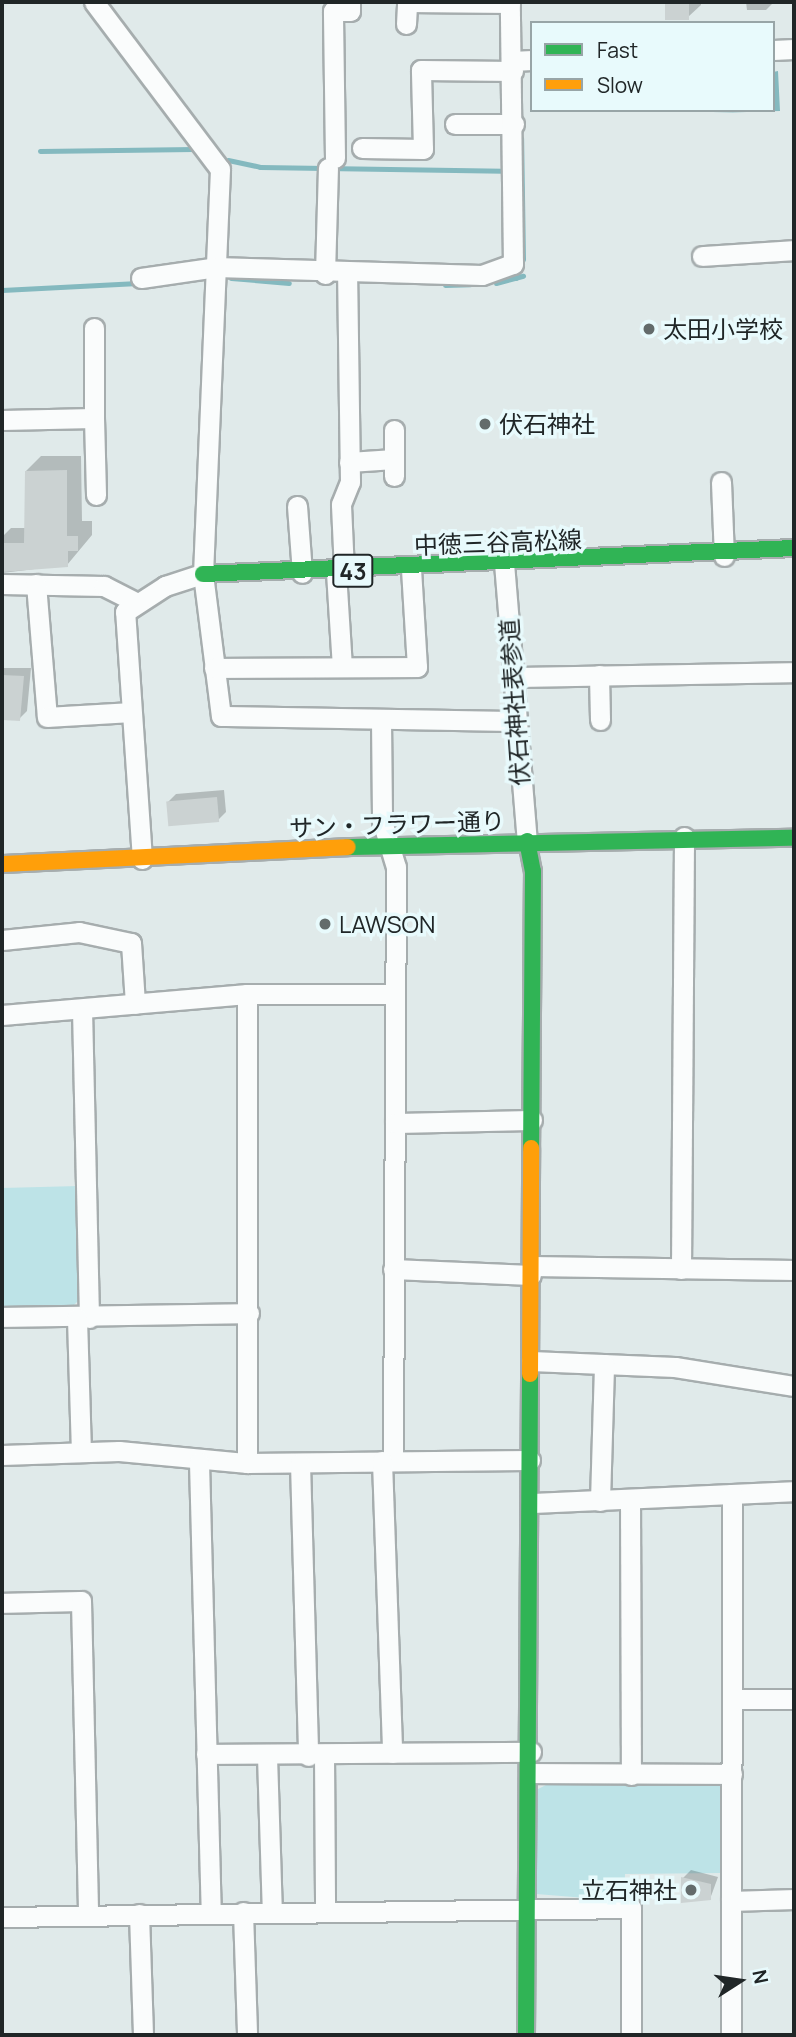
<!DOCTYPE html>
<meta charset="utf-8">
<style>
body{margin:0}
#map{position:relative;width:796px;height:2037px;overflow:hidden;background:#e0eaea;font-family:Manrope,"Noto Sans JP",sans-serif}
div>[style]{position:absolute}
.green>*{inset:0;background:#bde3e7}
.water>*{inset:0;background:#84b9bf}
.shadow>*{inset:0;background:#0003}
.stream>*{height:5px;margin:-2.5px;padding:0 2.5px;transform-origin:2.5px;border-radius:2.5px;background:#84b9bf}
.building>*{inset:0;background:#cbd2d2;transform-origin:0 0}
.roads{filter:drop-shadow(2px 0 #a6adae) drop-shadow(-2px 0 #a6adae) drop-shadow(0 2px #a6adae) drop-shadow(0 -2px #a6adae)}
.street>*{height:19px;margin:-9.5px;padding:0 9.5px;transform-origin:9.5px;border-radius:9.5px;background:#fafcfc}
.fast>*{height:16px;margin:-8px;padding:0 8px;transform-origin:8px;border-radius:8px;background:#30b455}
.slow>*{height:16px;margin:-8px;padding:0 8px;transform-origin:8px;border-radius:8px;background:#ff9f0a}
.dots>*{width:19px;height:19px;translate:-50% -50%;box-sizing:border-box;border:4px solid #e8fafc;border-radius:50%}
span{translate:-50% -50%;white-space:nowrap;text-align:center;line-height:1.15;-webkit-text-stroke:7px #e8fafc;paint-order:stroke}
.shield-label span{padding:2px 5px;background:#e8fafc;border:2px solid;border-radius:5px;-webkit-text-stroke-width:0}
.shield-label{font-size:23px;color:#202627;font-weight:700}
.poi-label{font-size:24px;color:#202627}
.left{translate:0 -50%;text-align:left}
.right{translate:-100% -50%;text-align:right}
.street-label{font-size:24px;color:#202627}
.frame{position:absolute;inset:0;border:4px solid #202627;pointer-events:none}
.legend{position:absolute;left:530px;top:21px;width:245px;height:91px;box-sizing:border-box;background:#e8fafc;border:2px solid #98a5a7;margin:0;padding:9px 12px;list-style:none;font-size:21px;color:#202627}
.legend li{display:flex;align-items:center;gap:14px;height:35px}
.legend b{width:35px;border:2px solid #98a5a7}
.north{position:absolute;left:705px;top:1946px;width:70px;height:70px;-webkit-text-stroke:5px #e8fafc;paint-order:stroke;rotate:78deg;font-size:19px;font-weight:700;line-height:28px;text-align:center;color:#202627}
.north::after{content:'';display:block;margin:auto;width:24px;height:32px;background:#202627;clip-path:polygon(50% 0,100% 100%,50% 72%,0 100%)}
</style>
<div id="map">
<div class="green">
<i style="clip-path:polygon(79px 1186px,80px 1299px,73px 1306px,2px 1306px,2px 1188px)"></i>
<i style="clip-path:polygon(548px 1784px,722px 1786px,721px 1873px,625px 1874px,624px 1901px,536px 1894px,536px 1790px)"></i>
</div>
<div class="water">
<i style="clip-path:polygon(778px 71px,780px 111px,712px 113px,773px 110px,773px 72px)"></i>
</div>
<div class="shadow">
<i style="clip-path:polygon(667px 2px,701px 2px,701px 5px,688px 17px,667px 18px)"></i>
<i style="clip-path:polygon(746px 2px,774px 2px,766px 10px,747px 10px)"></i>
<i style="clip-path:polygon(41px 456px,81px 456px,82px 521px,92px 521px,92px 535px,67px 565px,2px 573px,2px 537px,11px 528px,26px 528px,26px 471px)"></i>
<i style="clip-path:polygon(2px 668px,31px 668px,27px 711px,19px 719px,2px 719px)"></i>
<i style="clip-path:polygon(224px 790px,226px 812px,218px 820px,168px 802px,176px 794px)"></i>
<i style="clip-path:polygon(691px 1870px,718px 1877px,710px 1899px,683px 1878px)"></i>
</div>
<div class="stream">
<i style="left:40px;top:151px;width:154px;rotate:-0.7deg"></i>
<i style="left:228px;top:160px;width:33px;rotate:12deg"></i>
<i style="left:260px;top:167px;width:243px;rotate:0.9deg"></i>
<i style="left:231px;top:278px;width:58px;rotate:4.9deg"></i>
<i style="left:516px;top:278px;width:20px;rotate:-70deg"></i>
<i style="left:523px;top:259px;width:121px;rotate:-90.9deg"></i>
<i style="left:496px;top:283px;width:28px;rotate:-15deg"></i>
<i style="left:445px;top:285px;width:25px;rotate:-2deg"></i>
<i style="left:2px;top:290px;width:136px;rotate:-2.9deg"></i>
</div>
<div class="building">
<i style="left:665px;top:2px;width:24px;height:18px"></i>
<i style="clip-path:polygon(67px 470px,67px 536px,78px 536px,78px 551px,68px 551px,68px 567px,2px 572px,2px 543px,24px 543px,25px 471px)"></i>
<i style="clip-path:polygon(2px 675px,24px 676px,20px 721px,2px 720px)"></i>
<i style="left:217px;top:797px;width:25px;height:51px;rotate:85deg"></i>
<i style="clip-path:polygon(681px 1877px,711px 1884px,711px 1900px,681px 1903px)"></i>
</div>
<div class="roads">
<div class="street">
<i style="left:94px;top:2px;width:209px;rotate:53deg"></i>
<i style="left:220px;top:169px;width:405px;rotate:92.4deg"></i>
<i style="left:203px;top:574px;width:143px;rotate:82.8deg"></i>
<i style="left:221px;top:716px;width:295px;rotate:1deg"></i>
<i style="left:406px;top:24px;width:22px;rotate:-87deg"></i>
<i style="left:407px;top:2px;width:103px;rotate:0.6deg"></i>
<i style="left:773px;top:50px;width:21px;rotate:-3deg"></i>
<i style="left:512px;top:61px;width:20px;rotate:-3deg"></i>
<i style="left:455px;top:124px;width:59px"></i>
<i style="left:362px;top:148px;width:61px;rotate:0.9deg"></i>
<i style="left:423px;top:149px;width:79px;rotate:-91.5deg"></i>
<i style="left:421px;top:70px;width:92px;rotate:0.6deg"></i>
<i style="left:335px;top:158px;width:147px;rotate:-90.8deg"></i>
<i style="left:333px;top:11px;width:17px"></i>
<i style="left:350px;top:11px;width:9px;rotate:-90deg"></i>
<i style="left:702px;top:256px;width:92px;rotate:-3.7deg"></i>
<i style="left:325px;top:274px;width:106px;rotate:-88.4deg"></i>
<i style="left:141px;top:278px;width:76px;rotate:-8.3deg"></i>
<i style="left:216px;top:267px;width:266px;rotate:1.7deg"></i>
<i style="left:482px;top:275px;width:33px;rotate:-20deg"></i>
<i style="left:513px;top:264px;width:262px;rotate:-90.7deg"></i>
<i style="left:94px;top:418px;width:90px;rotate:-90deg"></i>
<i style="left:2px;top:420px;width:92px;rotate:-1.2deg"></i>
<i style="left:94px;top:418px;width:77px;rotate:88.5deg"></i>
<i style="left:394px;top:430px;width:46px;rotate:90deg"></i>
<i style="left:349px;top:462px;width:45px;rotate:-3.8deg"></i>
<i style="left:721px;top:482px;width:74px;rotate:87.7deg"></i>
<i style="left:297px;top:506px;width:67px;rotate:85.7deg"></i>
<i style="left:504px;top:563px;width:279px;rotate:85.3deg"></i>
<i style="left:344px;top:571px;width:67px;rotate:-92.6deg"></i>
<i style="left:341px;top:504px;width:24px;rotate:-68deg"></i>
<i style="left:350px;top:482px;width:207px;rotate:-90.8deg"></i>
<i style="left:336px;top:572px;width:95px;rotate:86.4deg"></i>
<i style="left:2px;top:584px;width:102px;rotate:1.1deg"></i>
<i style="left:104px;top:586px;width:36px;rotate:27deg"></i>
<i style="left:36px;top:584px;width:133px;rotate:85.3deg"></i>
<i style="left:47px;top:717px;width:84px;rotate:-3.4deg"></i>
<i style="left:214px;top:668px;width:203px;rotate:-0.3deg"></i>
<i style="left:417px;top:667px;width:99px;rotate:-93.5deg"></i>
<i style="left:599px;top:675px;width:45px;rotate:88.7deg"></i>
<i style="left:513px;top:677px;width:281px;rotate:-1deg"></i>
<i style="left:381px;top:720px;width:101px;rotate:89.4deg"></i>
<i style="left:382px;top:821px;width:48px;rotate:73.1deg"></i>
<i style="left:396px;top:867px;width:593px;rotate:90.29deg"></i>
<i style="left:142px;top:859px;width:248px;rotate:-93.9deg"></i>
<i style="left:125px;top:612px;width:48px;rotate:-33deg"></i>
<i style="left:165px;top:586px;width:40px;rotate:-18deg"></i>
<i style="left:2px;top:940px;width:77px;rotate:-5.9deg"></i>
<i style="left:79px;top:932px;width:53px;rotate:11.9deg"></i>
<i style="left:131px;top:943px;width:61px;rotate:86.2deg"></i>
<i style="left:82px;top:1009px;width:309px;rotate:88.7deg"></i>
<i style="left:2px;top:1015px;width:246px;rotate:-4.9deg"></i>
<i style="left:247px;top:994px;width:146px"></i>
<i style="left:395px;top:1123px;width:137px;rotate:-1.3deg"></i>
<i style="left:532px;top:1266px;width:262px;rotate:0.9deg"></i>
<i style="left:393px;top:1269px;width:138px;rotate:2.5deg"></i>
<i style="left:681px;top:1269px;width:432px;rotate:-89.6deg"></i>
<i style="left:2px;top:1317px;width:247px;rotate:-0.9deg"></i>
<i style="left:77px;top:1318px;width:134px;rotate:88.3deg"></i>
<i style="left:531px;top:1361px;width:144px;rotate:2.4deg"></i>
<i style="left:675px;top:1367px;width:121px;rotate:9.1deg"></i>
<i style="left:2px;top:1455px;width:117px;rotate:-2deg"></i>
<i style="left:119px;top:1451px;width:129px;rotate:5.4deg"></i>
<i style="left:247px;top:1463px;width:283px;rotate:-0.6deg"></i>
<i style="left:382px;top:1461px;width:292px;rotate:88deg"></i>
<i style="left:199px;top:1462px;width:450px;rotate:88.5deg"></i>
<i style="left:247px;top:1463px;width:469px;rotate:-90deg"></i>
<i style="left:300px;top:1463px;width:293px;rotate:88.4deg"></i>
<i style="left:630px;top:1500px;width:275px;rotate:89.8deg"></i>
<i style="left:600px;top:1501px;width:137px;rotate:-88.3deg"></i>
<i style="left:531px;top:1503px;width:263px;rotate:-2.6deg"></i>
<i style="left:2px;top:1603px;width:79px;rotate:-1.5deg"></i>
<i style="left:81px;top:1601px;width:313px;rotate:88.7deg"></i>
<i style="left:732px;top:1699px;width:62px"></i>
<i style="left:206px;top:1754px;width:325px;rotate:-0.4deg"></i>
<i style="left:324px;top:1755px;width:155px;rotate:89.6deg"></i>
<i style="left:267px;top:1756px;width:155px;rotate:88.2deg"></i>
<i style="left:531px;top:1773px;width:201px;rotate:0.3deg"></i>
<i style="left:731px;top:1901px;width:63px;rotate:-1.8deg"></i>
<i style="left:243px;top:1912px;width:123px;rotate:88.1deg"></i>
<i style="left:139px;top:1914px;width:121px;rotate:88.1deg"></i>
<i style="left:2px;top:1917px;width:629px;rotate:-0.82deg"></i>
<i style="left:631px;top:1908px;width:127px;rotate:90deg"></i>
<i style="left:731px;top:2035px;width:541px;rotate:-89.89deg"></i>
</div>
<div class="fast">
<i style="left:203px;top:574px;width:592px;rotate:-2.52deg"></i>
<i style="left:527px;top:841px;width:31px;rotate:79deg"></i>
<i style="left:533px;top:871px;width:277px;rotate:90.4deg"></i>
<i style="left:348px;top:847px;width:446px;rotate:-1.2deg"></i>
<i style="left:526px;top:2035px;width:661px;rotate:-89.65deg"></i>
</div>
<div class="slow">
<i style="left:2px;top:864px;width:346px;rotate:-2.8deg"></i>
<i style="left:530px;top:1374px;width:226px;rotate:-89.7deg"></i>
</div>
</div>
<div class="dots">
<i style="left:649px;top:329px;background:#636b6b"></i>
<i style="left:485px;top:424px;background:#636b6b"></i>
<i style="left:325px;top:924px;background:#636b6b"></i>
<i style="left:691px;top:1890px;background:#636b6b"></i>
</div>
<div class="shield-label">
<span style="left:353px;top:571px">43</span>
</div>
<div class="poi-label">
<span class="left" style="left:663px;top:329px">太田小学校</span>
<span class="left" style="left:499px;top:424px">伏石神社</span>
<span class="left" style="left:339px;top:924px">LAWSON</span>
<span class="right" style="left:677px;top:1890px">立石神社</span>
</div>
<div class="street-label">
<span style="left:498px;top:542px;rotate:-2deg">中徳三谷高松線</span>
<span style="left:514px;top:702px;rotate:-94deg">伏石神社表参道</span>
<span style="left:397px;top:824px;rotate:-2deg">サン・フラワー通り</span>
</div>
<div class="frame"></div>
<ul class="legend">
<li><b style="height:9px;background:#30b455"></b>Fast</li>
<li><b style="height:9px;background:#ff9f0a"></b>Slow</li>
</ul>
<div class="north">N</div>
</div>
